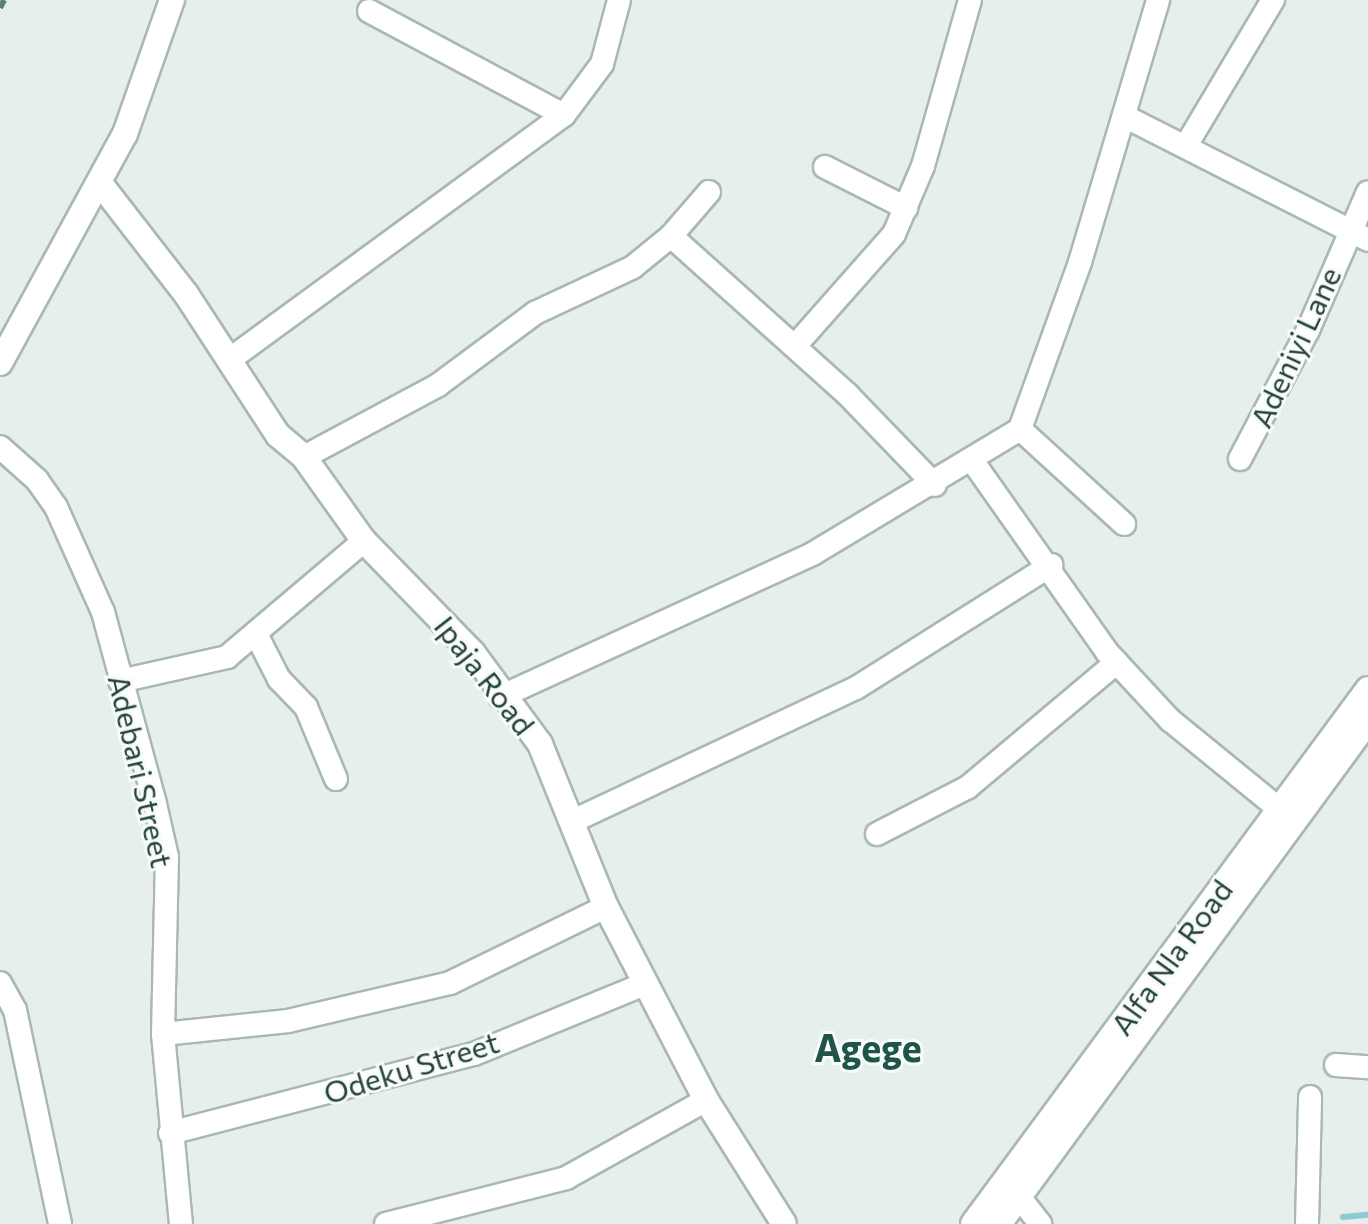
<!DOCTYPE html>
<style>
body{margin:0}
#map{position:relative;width:1368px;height:1224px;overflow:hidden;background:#e6efeb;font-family:Commissioner,sans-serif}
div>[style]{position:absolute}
.stream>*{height:6px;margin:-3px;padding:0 3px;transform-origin:3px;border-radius:3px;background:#8ec9d4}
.roads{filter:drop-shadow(2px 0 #a8b8b2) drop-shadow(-2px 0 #a8b8b2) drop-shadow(0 2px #a8b8b2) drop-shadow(0 -2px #a8b8b2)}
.street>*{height:22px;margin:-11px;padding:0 11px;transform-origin:11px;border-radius:11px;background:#fff}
.secondary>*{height:24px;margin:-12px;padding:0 12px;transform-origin:12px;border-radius:12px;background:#fff}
.rail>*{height:6px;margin-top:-3px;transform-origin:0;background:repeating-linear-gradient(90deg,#5f7d75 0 16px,transparent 0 24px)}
span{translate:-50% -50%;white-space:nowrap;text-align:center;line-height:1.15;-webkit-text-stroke:6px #f7fbf9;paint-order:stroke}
.street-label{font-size:30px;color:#24423a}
.district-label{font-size:38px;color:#1f5548;font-weight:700}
</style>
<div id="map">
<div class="stream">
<i style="left:1343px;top:1217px;width:25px;rotate:-5deg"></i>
</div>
<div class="roads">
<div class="street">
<i style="left:369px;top:11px;width:221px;rotate:28.1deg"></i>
<i style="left:1126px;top:117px;width:271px;rotate:26.9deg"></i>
<i style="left:1187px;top:144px;width:168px;rotate:-59.2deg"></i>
<i style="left:825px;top:167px;width:91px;rotate:26.8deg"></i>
<i style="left:671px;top:236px;width:238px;rotate:41.9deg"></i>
<i style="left:848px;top:395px;width:125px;rotate:46deg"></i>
<i style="left:795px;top:346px;width:149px;rotate:-48.5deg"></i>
<i style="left:894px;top:234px;width:74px;rotate:-66.9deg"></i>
<i style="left:923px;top:166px;width:173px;rotate:-74.2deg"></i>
<i style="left:229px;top:360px;width:415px;rotate:-36.2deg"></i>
<i style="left:564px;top:115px;width:64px;rotate:-53.3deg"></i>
<i style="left:602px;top:64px;width:66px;rotate:-75.1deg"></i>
<i style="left:1020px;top:429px;width:141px;rotate:42.4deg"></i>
<i style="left:0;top:447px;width:50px;rotate:41.7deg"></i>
<i style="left:37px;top:480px;width:33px;rotate:55deg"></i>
<i style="left:56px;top:507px;width:115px;rotate:65.9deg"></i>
<i style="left:103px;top:612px;width:199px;rotate:74.8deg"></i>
<i style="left:155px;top:804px;width:54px;rotate:77.2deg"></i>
<i style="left:167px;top:857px;width:177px;rotate:91.3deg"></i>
<i style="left:163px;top:1034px;width:191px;rotate:84.6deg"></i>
<i style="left:304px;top:457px;width:152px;rotate:-28.2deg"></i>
<i style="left:438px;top:385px;width:121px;rotate:-36.6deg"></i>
<i style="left:535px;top:313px;width:108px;rotate:-25.1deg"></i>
<i style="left:633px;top:267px;width:49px;rotate:-39.2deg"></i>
<i style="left:671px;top:236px;width:58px;rotate:-49.2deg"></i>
<i style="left:971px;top:459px;width:236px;rotate:54.8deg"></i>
<i style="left:1107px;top:652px;width:93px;rotate:47.2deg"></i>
<i style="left:1170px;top:720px;width:141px;rotate:39.2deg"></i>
<i style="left:1240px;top:459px;width:146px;rotate:-62.2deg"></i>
<i style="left:1308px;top:330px;width:150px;rotate:-66.5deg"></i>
<i style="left:256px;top:634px;width:51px;rotate:62.9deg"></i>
<i style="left:279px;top:679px;width:39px;rotate:46deg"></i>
<i style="left:306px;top:707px;width:78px;rotate:67.4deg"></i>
<i style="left:120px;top:681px;width:110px;rotate:-12.6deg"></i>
<i style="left:227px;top:657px;width:180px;rotate:-40.3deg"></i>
<i style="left:500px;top:697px;width:345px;rotate:-24.6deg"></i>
<i style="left:814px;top:553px;width:240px;rotate:-31deg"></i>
<i style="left:1020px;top:429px;width:177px;rotate:-70.2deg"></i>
<i style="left:1080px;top:262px;width:273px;rotate:-73.4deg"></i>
<i style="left:571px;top:822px;width:315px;rotate:-25.2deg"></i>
<i style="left:856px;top:688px;width:231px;rotate:-32.2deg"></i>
<i style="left:877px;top:834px;width:102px;rotate:-27.3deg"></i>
<i style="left:968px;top:787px;width:194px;rotate:-40deg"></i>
<i style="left:0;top:983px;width:31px;rotate:61deg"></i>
<i style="left:15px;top:1010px;width:219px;rotate:78.1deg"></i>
<i style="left:163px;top:1034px;width:126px;rotate:-5.9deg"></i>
<i style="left:288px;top:1021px;width:166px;rotate:-13.2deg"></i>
<i style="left:450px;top:983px;width:174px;rotate:-26deg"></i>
<i style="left:1336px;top:1065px;width:32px;rotate:4deg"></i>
<i style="left:170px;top:1133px;width:314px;rotate:-14.6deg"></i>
<i style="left:474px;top:1054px;width:185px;rotate:-22.3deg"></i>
<i style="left:1004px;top:1191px;width:17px;rotate:24deg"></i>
<i style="left:1020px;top:1198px;width:33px;rotate:52deg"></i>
<i style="left:386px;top:1224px;width:186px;rotate:-14.3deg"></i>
<i style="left:566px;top:1178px;width:160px;rotate:-29.1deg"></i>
<i style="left:1307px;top:1224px;width:127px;rotate:-88.6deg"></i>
</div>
<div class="secondary">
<i style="left:99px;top:182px;width:142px;rotate:52.2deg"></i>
<i style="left:186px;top:294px;width:168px;rotate:56.9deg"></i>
<i style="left:278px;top:435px;width:34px;rotate:40deg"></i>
<i style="left:304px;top:457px;width:103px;rotate:54.5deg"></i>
<i style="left:364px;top:541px;width:156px;rotate:45.8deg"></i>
<i style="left:473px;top:653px;width:113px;rotate:53.6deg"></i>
<i style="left:540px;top:744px;width:176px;rotate:68deg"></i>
<i style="left:606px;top:907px;width:217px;rotate:62.6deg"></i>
<i style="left:706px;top:1100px;width:146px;rotate:57.8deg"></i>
<i style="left:0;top:363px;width:261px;rotate:-61.4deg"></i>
<i style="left:125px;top:134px;width:142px;rotate:-70.7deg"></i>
<i style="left:973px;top:1224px;width:665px;rotate:-53.56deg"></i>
<i style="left:999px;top:1224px;width:624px;rotate:-53.74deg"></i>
</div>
</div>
<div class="rail">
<i style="left:0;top:8px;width:9px;rotate:-63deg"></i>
</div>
<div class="street-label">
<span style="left:1295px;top:347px;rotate:-65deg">Adeniyi Lane</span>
<span style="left:485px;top:675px;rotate:52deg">Ipaja Road</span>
<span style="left:141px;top:771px;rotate:77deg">Adebari Street</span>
<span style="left:1171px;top:957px;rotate:-54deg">Alfa Nla Road</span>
<span style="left:411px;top:1067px;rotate:-17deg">Odeku Street</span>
</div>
<div class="district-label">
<span style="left:868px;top:1047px">Agege</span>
</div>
</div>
